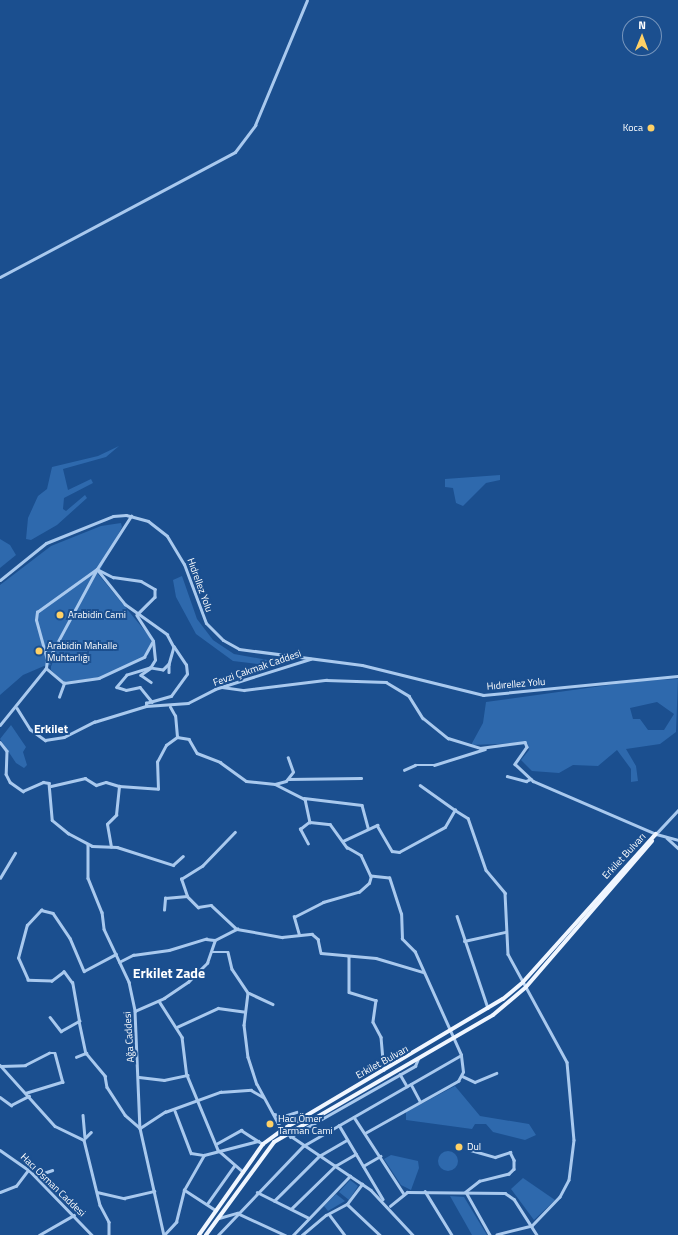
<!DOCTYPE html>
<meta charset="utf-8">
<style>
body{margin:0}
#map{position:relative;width:678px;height:1235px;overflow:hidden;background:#1b4f8f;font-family:"Titillium Web",sans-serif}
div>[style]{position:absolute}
.green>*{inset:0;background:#2e69ad}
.round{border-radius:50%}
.minor>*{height:2.5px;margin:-1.25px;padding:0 1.25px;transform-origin:1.25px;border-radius:1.25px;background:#a9c9ee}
.tertiary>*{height:3px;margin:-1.5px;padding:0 1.5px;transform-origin:1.5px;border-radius:1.5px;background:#a9c9ee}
.primary>*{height:4px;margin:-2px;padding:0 2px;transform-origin:2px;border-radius:2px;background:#f0f6ff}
.dots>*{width:11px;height:11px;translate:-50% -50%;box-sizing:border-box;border:2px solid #1b4f8f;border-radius:50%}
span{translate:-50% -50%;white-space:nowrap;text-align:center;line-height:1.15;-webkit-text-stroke:4px #1b4f8f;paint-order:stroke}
.poi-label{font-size:10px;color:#fff}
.right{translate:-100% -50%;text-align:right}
.left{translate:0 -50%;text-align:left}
.street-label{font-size:10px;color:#fff}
.quarter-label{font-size:12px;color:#fff;font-weight:700}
.district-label{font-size:14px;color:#fff;font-weight:700}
.north{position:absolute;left:622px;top:16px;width:40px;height:40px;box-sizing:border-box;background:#1b4f8f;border:1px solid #7695bc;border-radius:50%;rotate:1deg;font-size:11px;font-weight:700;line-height:16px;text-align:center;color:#fff}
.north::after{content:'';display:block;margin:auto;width:14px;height:18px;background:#ffd166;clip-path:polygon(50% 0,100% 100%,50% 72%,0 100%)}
</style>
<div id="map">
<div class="green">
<i style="clip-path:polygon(119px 446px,106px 457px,63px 469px,68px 490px,91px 479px,93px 483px,64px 498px,63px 509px,66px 511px,85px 495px,87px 498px,57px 525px,31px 540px,26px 539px,28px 518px,38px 496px,47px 489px,52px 467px,98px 456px)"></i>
<i style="clip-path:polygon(500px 475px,500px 480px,486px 483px,463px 506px,456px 503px,453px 488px,445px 487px,445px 479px)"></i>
<i style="clip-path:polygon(121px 523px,122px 527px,98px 574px,150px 637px,152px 646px,148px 655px,102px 677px,63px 682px,51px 670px,51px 665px,44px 666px,23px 675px,0 695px,0 585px,51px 546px,101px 526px)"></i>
<i style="clip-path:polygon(0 539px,10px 545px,16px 555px,0 568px)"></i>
<i style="clip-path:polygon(182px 576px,197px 619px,213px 640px,234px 654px,273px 661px,274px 666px,233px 661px,196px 634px,176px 597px,173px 580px)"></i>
<i style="clip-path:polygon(evenodd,678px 679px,676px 732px,660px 744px,626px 749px,636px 766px,638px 781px,631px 782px,631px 769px,617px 750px,598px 766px,573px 765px,559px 773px,532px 771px,521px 760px,529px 750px,527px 743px,471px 745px,483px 723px,486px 702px,638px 681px,678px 679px,657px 702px,674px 714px,664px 730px,648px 730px,640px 719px,633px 719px,630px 708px,657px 702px)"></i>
<i style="clip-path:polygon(11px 725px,26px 747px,23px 752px,27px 765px,24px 768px,16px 763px,0 739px)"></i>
<i style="clip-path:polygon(455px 1086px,480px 1116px,529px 1124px,536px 1135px,525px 1140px,493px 1132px,486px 1124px,475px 1124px,472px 1129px,406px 1120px,406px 1112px)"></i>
<i class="round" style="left:438px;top:1151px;width:20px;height:20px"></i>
<i style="clip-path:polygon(391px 1155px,418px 1161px,419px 1168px,411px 1190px,401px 1185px,384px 1159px)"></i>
<i style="clip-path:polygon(523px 1178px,555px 1200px,534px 1220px,511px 1189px)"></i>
<i style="clip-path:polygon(350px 1180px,358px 1186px,349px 1200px,339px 1192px)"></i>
<i style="clip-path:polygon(336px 1194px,345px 1201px,328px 1211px,324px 1206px)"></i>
<i style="clip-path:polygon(450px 1196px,464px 1197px,487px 1235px,472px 1235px)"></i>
</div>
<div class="minor">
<i style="left:97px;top:569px;width:45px;rotate:51.3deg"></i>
<i style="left:125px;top:604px;width:52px;rotate:35.5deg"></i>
<i style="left:167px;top:634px;width:15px;rotate:62deg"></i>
<i style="left:174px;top:647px;width:18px;rotate:106deg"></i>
<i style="left:169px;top:664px;width:8px;rotate:135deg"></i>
<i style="left:163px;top:670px;width:13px;rotate:-171deg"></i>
<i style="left:150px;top:668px;width:9px;rotate:-58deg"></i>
<i style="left:155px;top:660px;width:18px;rotate:-96deg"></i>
<i style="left:99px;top:570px;width:16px;rotate:27deg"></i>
<i style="left:113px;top:577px;width:28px;rotate:8deg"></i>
<i style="left:141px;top:581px;width:16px;rotate:30deg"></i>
<i style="left:155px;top:589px;width:8px;rotate:90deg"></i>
<i style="left:155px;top:597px;width:25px;rotate:135deg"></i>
<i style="left:48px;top:660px;width:103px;rotate:-61.7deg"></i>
<i style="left:169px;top:665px;width:7px;rotate:90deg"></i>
<i style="left:46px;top:668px;width:23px;rotate:40deg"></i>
<i style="left:64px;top:683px;width:35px;rotate:-8deg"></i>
<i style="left:99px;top:678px;width:50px;rotate:-25deg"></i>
<i style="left:144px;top:657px;width:18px;rotate:-61deg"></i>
<i style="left:153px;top:641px;width:30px;rotate:-123deg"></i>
<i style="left:150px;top:668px;width:24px;rotate:163deg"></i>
<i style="left:127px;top:675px;width:16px;rotate:130deg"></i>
<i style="left:117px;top:687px;width:9px;rotate:18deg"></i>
<i style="left:126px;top:690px;width:14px;rotate:-12deg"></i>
<i style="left:140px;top:687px;width:19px;rotate:51deg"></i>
<i style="left:150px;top:669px;width:11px;rotate:146deg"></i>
<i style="left:141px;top:675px;width:12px;rotate:35deg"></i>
<i style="left:222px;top:687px;width:22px;rotate:8deg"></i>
<i style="left:244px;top:690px;width:83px;rotate:-7deg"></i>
<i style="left:326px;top:680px;width:60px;rotate:1.9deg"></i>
<i style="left:386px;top:682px;width:27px;rotate:31deg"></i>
<i style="left:409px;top:696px;width:26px;rotate:58deg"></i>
<i style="left:423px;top:718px;width:32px;rotate:39deg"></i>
<i style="left:448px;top:738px;width:34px;rotate:17deg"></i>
<i style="left:480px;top:748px;width:45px;rotate:-7.6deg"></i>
<i style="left:525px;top:742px;width:5px;rotate:68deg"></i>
<i style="left:527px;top:747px;width:21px;rotate:125deg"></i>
<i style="left:515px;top:764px;width:25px;rotate:43deg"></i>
<i style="left:533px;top:781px;width:134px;rotate:23.3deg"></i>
<i style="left:59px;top:697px;width:15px;rotate:-70deg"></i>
<i style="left:146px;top:706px;width:3px;rotate:-90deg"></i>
<i style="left:146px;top:703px;width:26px;rotate:-16deg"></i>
<i style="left:171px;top:696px;width:27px;rotate:-54deg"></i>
<i style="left:187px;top:674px;width:9px;rotate:-96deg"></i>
<i style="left:186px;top:665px;width:22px;rotate:-124deg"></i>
<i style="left:17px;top:708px;width:25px;rotate:58deg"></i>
<i style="left:30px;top:729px;width:19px;rotate:36deg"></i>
<i style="left:45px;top:740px;width:19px;rotate:-9deg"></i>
<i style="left:64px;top:737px;width:34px;rotate:-27deg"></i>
<i style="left:94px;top:722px;width:54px;rotate:-17.1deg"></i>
<i style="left:146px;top:706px;width:42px;rotate:-4.1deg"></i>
<i style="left:188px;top:703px;width:30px;rotate:-27deg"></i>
<i style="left:215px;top:689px;width:100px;rotate:-17.5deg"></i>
<i style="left:0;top:725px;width:73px;rotate:-51.1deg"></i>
<i style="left:46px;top:668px;width:8px;rotate:-83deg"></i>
<i style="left:47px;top:660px;width:41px;rotate:-105.4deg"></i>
<i style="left:36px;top:620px;width:8px;rotate:-83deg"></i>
<i style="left:37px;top:612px;width:74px;rotate:-35.6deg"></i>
<i style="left:97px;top:569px;width:63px;rotate:-57.3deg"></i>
<i style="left:177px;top:737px;width:12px;rotate:9deg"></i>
<i style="left:189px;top:739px;width:16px;rotate:60deg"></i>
<i style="left:197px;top:753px;width:25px;rotate:21deg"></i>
<i style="left:220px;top:762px;width:32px;rotate:36deg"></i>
<i style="left:246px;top:781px;width:29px;rotate:6deg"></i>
<i style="left:275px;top:784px;width:34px;rotate:27deg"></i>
<i style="left:305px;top:799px;width:24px;rotate:78deg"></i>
<i style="left:310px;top:822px;width:20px;rotate:6deg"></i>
<i style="left:330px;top:824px;width:29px;rotate:54deg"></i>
<i style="left:347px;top:847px;width:16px;rotate:30deg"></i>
<i style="left:361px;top:855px;width:23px;rotate:65deg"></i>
<i style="left:0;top:742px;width:11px;rotate:52deg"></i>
<i style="left:7px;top:751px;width:23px;rotate:92deg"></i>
<i style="left:6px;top:774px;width:9px;rotate:63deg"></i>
<i style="left:10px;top:782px;width:16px;rotate:35deg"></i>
<i style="left:23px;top:791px;width:22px;rotate:-24deg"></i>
<i style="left:43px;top:782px;width:6px;rotate:9deg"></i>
<i style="left:49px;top:783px;width:37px;rotate:85deg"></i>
<i style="left:52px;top:820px;width:21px;rotate:39deg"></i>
<i style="left:68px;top:833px;width:27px;rotate:28deg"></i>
<i style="left:92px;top:846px;width:25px;rotate:2deg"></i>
<i style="left:117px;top:847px;width:59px;rotate:17.8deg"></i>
<i style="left:173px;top:865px;width:13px;rotate:-42deg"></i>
<i style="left:404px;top:770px;width:12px;rotate:-24deg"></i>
<i style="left:415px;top:765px;width:19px"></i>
<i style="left:434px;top:765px;width:53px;rotate:-17.4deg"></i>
<i style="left:507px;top:776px;width:20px;rotate:15deg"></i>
<i style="left:526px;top:781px;width:5px;rotate:-22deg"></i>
<i style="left:288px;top:779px;width:73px;rotate:-0.8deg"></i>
<i style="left:275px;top:784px;width:11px;rotate:-15deg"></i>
<i style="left:286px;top:781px;width:11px;rotate:-52deg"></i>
<i style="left:293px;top:772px;width:15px;rotate:-110deg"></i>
<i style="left:420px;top:785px;width:43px;rotate:35.5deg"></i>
<i style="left:51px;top:786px;width:35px;rotate:-13deg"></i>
<i style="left:85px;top:778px;width:13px;rotate:32deg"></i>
<i style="left:96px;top:785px;width:10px;rotate:-17deg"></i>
<i style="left:106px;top:782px;width:14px;rotate:17deg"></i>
<i style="left:304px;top:798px;width:58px;rotate:6.9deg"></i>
<i style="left:362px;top:805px;width:24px;rotate:75deg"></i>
<i style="left:667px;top:838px;width:15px;rotate:42deg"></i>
<i style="left:343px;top:841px;width:38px;rotate:-25deg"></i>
<i style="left:377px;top:825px;width:30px;rotate:60deg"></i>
<i style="left:392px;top:851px;width:7px;rotate:8deg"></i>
<i style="left:399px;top:852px;width:52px;rotate:-28.5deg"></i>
<i style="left:445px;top:827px;width:20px;rotate:-60deg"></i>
<i style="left:455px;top:810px;width:15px;rotate:32deg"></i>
<i style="left:468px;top:818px;width:55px;rotate:70.9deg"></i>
<i style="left:486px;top:870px;width:30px;rotate:50deg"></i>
<i style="left:505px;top:893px;width:61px;rotate:87.2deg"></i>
<i style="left:508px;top:954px;width:123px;rotate:61.4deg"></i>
<i style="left:567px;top:1062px;width:78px;rotate:84.9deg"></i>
<i style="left:574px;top:1140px;width:40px;rotate:97.1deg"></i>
<i style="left:569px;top:1180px;width:19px;rotate:118deg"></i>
<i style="left:560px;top:1197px;width:40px;rotate:134deg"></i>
<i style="left:532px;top:1226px;width:36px;rotate:166deg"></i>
<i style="left:308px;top:844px;width:17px;rotate:-118deg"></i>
<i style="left:300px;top:829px;width:11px;rotate:-38deg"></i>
<i style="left:88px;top:845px;width:33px;rotate:90deg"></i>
<i style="left:88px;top:878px;width:37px;rotate:68deg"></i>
<i style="left:102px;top:912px;width:17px;rotate:83deg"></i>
<i style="left:104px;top:929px;width:59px;rotate:64.7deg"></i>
<i style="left:129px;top:982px;width:30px;rotate:78deg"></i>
<i style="left:135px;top:1011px;width:117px;rotate:87.6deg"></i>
<i style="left:140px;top:1128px;width:110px;rotate:77.4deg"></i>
<i style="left:111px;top:847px;width:23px;rotate:-100deg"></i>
<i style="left:107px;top:824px;width:13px;rotate:-45deg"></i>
<i style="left:116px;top:815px;width:29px;rotate:-84deg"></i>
<i style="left:119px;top:786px;width:39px;rotate:4deg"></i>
<i style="left:158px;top:789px;width:27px;rotate:-92deg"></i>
<i style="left:157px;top:762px;width:19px;rotate:-62deg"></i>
<i style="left:166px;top:745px;width:14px;rotate:-36deg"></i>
<i style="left:177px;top:737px;width:21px;rotate:-95deg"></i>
<i style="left:175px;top:716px;width:10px;rotate:-119deg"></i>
<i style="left:0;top:878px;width:29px;rotate:-59deg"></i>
<i style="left:187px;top:896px;width:18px;rotate:-109deg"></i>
<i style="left:181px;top:879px;width:25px;rotate:-32deg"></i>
<i style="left:202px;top:866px;width:47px;rotate:-45.9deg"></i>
<i style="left:164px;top:910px;width:12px;rotate:-85deg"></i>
<i style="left:165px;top:898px;width:22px;rotate:-5deg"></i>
<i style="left:187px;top:896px;width:16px;rotate:45deg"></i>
<i style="left:198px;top:907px;width:13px;rotate:-9deg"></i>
<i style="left:211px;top:905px;width:35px;rotate:43deg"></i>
<i style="left:237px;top:929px;width:46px;rotate:10.1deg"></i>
<i style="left:282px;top:937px;width:30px;rotate:-6deg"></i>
<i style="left:312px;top:934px;width:8px;rotate:40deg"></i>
<i style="left:318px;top:939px;width:14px;rotate:78deg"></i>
<i style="left:321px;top:953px;width:55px;rotate:5.2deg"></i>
<i style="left:376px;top:958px;width:49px;rotate:16.6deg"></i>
<i style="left:457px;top:916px;width:97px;rotate:71.4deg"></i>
<i style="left:299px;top:935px;width:19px;rotate:-106deg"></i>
<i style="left:294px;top:917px;width:33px;rotate:-27deg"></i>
<i style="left:323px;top:902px;width:37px;rotate:-16deg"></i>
<i style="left:359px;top:892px;width:13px;rotate:-42deg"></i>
<i style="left:369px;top:883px;width:7px;rotate:-74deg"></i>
<i style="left:464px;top:941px;width:42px;rotate:-12.4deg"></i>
<i style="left:212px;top:952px;width:16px"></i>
<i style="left:228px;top:952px;width:17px;rotate:77deg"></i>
<i style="left:232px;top:969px;width:29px;rotate:56deg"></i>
<i style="left:248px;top:993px;width:32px;rotate:97deg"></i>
<i style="left:244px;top:1025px;width:32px;rotate:83deg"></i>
<i style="left:248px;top:1057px;width:28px;rotate:72deg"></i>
<i style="left:257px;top:1084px;width:52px;rotate:61.5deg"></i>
<i style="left:282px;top:1130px;width:107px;rotate:34deg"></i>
<i style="left:371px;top:1190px;width:62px;rotate:47deg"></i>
<i style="left:349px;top:957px;width:35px;rotate:90deg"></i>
<i style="left:349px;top:992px;width:28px;rotate:17deg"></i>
<i style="left:376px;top:1000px;width:22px;rotate:98deg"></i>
<i style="left:373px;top:1022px;width:17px;rotate:62deg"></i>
<i style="left:381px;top:1037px;width:33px;rotate:85deg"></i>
<i style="left:119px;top:962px;width:16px;rotate:-27deg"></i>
<i style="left:133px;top:955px;width:36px;rotate:-8deg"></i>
<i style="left:169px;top:950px;width:39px;rotate:-17deg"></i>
<i style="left:206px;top:939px;width:8px;rotate:7deg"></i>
<i style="left:249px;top:993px;width:26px;rotate:25deg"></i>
<i style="left:159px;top:1001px;width:43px;rotate:57.4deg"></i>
<i style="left:182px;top:1037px;width:38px;rotate:83deg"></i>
<i style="left:135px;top:1011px;width:32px;rotate:-24deg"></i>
<i style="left:164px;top:998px;width:29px;rotate:-34deg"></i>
<i style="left:188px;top:982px;width:27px;rotate:-45deg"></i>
<i style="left:207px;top:963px;width:24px;rotate:-71deg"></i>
<i style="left:215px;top:940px;width:25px;rotate:-27deg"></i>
<i style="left:50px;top:1017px;width:18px;rotate:52deg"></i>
<i style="left:61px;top:1031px;width:21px;rotate:-29deg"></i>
<i style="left:79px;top:1021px;width:33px;rotate:78deg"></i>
<i style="left:86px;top:1053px;width:30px;rotate:50deg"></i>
<i style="left:105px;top:1076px;width:11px;rotate:80deg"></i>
<i style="left:107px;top:1087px;width:33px;rotate:57deg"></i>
<i style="left:125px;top:1115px;width:20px;rotate:41deg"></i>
<i style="left:140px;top:1128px;width:30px;rotate:-33deg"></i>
<i style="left:165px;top:1112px;width:59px;rotate:-20deg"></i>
<i style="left:220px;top:1092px;width:31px;rotate:-4deg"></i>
<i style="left:251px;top:1090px;width:14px;rotate:30deg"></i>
<i style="left:79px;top:1021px;width:39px;rotate:-100deg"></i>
<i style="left:72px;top:983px;width:14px;rotate:-126deg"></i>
<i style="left:64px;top:972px;width:15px;rotate:143deg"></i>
<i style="left:52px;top:981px;width:24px;rotate:-178deg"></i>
<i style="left:28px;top:980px;width:24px;rotate:-114deg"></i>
<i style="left:18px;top:958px;width:34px;rotate:-75deg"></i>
<i style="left:27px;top:925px;width:21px;rotate:-47deg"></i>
<i style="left:41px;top:910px;width:12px;rotate:14deg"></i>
<i style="left:53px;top:913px;width:30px;rotate:56deg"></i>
<i style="left:70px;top:938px;width:36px;rotate:67deg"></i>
<i style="left:84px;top:971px;width:36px;rotate:-28deg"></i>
<i style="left:177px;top:1027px;width:45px;rotate:-24.9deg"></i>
<i style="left:218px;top:1008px;width:27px;rotate:8deg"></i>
<i style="left:76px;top:1057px;width:11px;rotate:-22deg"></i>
<i style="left:0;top:1065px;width:82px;rotate:48deg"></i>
<i style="left:55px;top:1126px;width:32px;rotate:26deg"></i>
<i style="left:84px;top:1140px;width:67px;rotate:76.2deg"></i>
<i style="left:100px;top:1205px;width:19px;rotate:62deg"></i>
<i style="left:109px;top:1222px;width:13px;rotate:90deg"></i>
<i style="left:1px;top:1066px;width:24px;rotate:-2deg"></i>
<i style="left:25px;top:1065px;width:27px;rotate:-27deg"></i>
<i style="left:49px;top:1053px;width:6px"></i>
<i style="left:55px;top:1053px;width:30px;rotate:75deg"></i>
<i style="left:63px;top:1082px;width:38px;rotate:163deg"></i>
<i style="left:400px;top:1074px;width:14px;rotate:60deg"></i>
<i style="left:462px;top:1076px;width:14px;rotate:25deg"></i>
<i style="left:475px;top:1082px;width:23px;rotate:-23deg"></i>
<i style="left:139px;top:1077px;width:25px;rotate:7deg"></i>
<i style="left:164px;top:1080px;width:24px;rotate:-12deg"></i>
<i style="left:187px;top:1075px;width:81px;rotate:67.5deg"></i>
<i style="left:218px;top:1150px;width:33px;rotate:41deg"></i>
<i style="left:411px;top:1084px;width:19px;rotate:62deg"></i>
<i style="left:0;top:1097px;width:14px;rotate:36deg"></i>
<i style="left:11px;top:1105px;width:20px;rotate:-27deg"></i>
<i style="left:175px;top:1111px;width:45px;rotate:69.1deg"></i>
<i style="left:191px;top:1153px;width:13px;rotate:9deg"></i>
<i style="left:274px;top:1114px;width:10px;rotate:11deg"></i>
<i style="left:284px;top:1116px;width:13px;rotate:-18deg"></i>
<i style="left:83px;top:1115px;width:22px;rotate:85deg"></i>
<i style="left:354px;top:1117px;width:92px;rotate:57deg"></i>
<i style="left:339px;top:1125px;width:86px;rotate:59.3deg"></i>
<i style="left:365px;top:1133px;width:107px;rotate:-29.2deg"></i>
<i style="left:458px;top:1081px;width:10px;rotate:-61deg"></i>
<i style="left:463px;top:1072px;width:17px;rotate:-97deg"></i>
<i style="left:461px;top:1055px;width:113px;rotate:-114.1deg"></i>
<i style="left:415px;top:952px;width:18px;rotate:-135deg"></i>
<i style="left:402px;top:939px;width:25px;rotate:-92deg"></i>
<i style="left:401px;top:914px;width:38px;rotate:-108deg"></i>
<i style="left:389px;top:878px;width:18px;rotate:-174deg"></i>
<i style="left:290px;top:1137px;width:144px;rotate:-29.6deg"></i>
<i style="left:415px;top:1066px;width:8px;rotate:-67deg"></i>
<i style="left:85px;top:1138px;width:8px;rotate:-45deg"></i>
<i style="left:216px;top:1144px;width:29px;rotate:-29deg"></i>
<i style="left:241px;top:1130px;width:20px;rotate:33deg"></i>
<i style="left:467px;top:1149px;width:29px;rotate:16deg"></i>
<i style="left:495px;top:1157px;width:16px;rotate:-18deg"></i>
<i style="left:510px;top:1152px;width:9px;rotate:63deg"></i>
<i style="left:514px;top:1160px;width:9px;rotate:90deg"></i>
<i style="left:514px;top:1169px;width:7px;rotate:135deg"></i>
<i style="left:509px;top:1174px;width:30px;rotate:166deg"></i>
<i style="left:480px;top:1181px;width:18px;rotate:142deg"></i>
<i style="left:466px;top:1192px;width:49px;rotate:60.8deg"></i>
<i style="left:0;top:1150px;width:35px;rotate:35deg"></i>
<i style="left:29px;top:1170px;width:91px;rotate:45.9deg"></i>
<i style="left:363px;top:1166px;width:20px;rotate:-30deg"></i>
<i style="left:35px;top:1176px;width:18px;rotate:-19deg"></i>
<i style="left:425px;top:1191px;width:52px;rotate:58.5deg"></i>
<i style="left:0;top:1192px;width:17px;rotate:-21deg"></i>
<i style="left:16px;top:1186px;width:20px;rotate:-53deg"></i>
<i style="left:97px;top:1192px;width:28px;rotate:13deg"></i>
<i style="left:124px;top:1198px;width:31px;rotate:-13deg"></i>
<i style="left:257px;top:1192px;width:58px;rotate:26.6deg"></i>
<i style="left:274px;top:1201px;width:64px;rotate:-45deg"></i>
<i style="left:319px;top:1156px;width:32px;rotate:-30deg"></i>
<i style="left:207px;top:1204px;width:47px;rotate:-54.6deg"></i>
<i style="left:347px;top:1204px;width:45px;rotate:43.2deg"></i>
<i style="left:390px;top:1206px;width:22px;rotate:-39deg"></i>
<i style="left:407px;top:1192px;width:98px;rotate:0.6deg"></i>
<i style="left:505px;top:1193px;width:11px;rotate:34deg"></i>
<i style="left:514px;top:1199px;width:43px;rotate:57.4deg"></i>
<i style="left:291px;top:1209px;width:62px;rotate:-44.3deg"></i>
<i style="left:335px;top:1166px;width:24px;rotate:-30deg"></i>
<i style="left:216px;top:1211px;width:38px;rotate:-147deg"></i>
<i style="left:184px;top:1190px;width:40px;rotate:-60.3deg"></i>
<i style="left:204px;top:1155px;width:56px;rotate:-14.5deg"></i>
<i style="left:258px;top:1141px;width:6px;rotate:31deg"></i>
<i style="left:329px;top:1214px;width:26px;rotate:53deg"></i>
<i style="left:219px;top:1218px;width:19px;rotate:-16deg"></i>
<i style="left:237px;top:1213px;width:53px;rotate:24.6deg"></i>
<i style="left:39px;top:1235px;width:40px;rotate:-29.7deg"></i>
<i style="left:164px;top:1235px;width:18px;rotate:-47deg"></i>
<i style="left:176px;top:1222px;width:33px;rotate:-76deg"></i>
<i style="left:218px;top:1235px;width:123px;rotate:-46.3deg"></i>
<i style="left:303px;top:1146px;width:182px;rotate:-29.9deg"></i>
<i style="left:293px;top:1235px;width:82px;rotate:-46deg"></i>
<i style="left:302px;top:1235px;width:31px;rotate:-40deg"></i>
<i style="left:326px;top:1215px;width:24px;rotate:-28deg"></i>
<i style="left:347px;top:1204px;width:25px;rotate:-53deg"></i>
</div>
<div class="tertiary">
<i style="left:0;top:277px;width:266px;rotate:-28deg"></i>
<i style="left:235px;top:152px;width:34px;rotate:-53deg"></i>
<i style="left:255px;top:125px;width:135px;rotate:-67.4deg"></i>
<i style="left:0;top:580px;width:59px;rotate:-38.8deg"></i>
<i style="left:46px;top:543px;width:72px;rotate:-21.9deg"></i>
<i style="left:113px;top:516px;width:13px;rotate:-4deg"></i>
<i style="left:126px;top:515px;width:23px;rotate:15deg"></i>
<i style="left:148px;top:521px;width:24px;rotate:38deg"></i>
<i style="left:167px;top:536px;width:33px;rotate:59deg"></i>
<i style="left:184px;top:564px;width:63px;rotate:69.6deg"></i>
<i style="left:206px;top:623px;width:24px;rotate:45deg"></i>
<i style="left:223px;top:640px;width:18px;rotate:29deg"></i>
<i style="left:239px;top:649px;width:124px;rotate:7.4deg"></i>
<i style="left:362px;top:665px;width:125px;rotate:13.9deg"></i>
<i style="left:483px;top:695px;width:196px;rotate:-5.6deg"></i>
<i style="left:678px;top:810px;width:33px;rotate:133deg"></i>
<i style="left:656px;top:834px;width:23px;rotate:15deg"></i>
</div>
<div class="primary">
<i style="left:199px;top:1235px;width:111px;rotate:-54.9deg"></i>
<i style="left:263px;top:1144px;width:24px;rotate:-36deg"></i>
<i style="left:282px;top:1130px;width:257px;rotate:-30.7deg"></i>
<i style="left:503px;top:999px;width:26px;rotate:-40deg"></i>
<i style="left:523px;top:982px;width:199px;rotate:-48.1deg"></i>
<i style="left:206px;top:1235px;width:115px;rotate:-53.8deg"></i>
<i style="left:274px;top:1142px;width:253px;rotate:-30.1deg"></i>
<i style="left:493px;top:1015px;width:43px;rotate:-40.3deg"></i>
<i style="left:526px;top:987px;width:193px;rotate:-49.2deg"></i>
</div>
<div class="dots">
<i style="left:651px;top:128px;background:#ffd166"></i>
<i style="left:60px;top:615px;background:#ffd166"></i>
<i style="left:39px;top:651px;background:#ffd166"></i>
<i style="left:270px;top:1124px;background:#ffd166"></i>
<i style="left:459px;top:1147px;background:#ffd166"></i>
</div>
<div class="poi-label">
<span class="right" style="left:643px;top:128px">Koca</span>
<span class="left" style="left:68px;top:615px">Arabidin Cami</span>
<span class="left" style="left:47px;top:651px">Arabidin Mahalle<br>Muhtarlığı</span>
<span class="left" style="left:278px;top:1124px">Hacı Ömer<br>Tarman Cami</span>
<span class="left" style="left:467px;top:1147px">Dul</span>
</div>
<div class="street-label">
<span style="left:200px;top:585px;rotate:70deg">Hıdrellez Yolu</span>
<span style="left:257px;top:668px;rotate:-19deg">Fevzi Çakmak Caddesi</span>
<span style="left:516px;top:684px;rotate:-5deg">Hıdırellez Yolu</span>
<span style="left:624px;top:856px;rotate:-47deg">Erkilet Bulvarı</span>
<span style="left:129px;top:1037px;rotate:-94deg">Ağa Caddesi</span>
<span style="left:382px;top:1062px;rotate:-29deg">Erkilet Bulvarı</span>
<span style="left:53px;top:1185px;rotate:44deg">Hacı Osman Caddesi</span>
</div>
<div class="quarter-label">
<span style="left:51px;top:729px">Erkilet</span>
</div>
<div class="district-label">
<span style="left:169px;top:973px">Erkilet Zade</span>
</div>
<div class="north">N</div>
</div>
